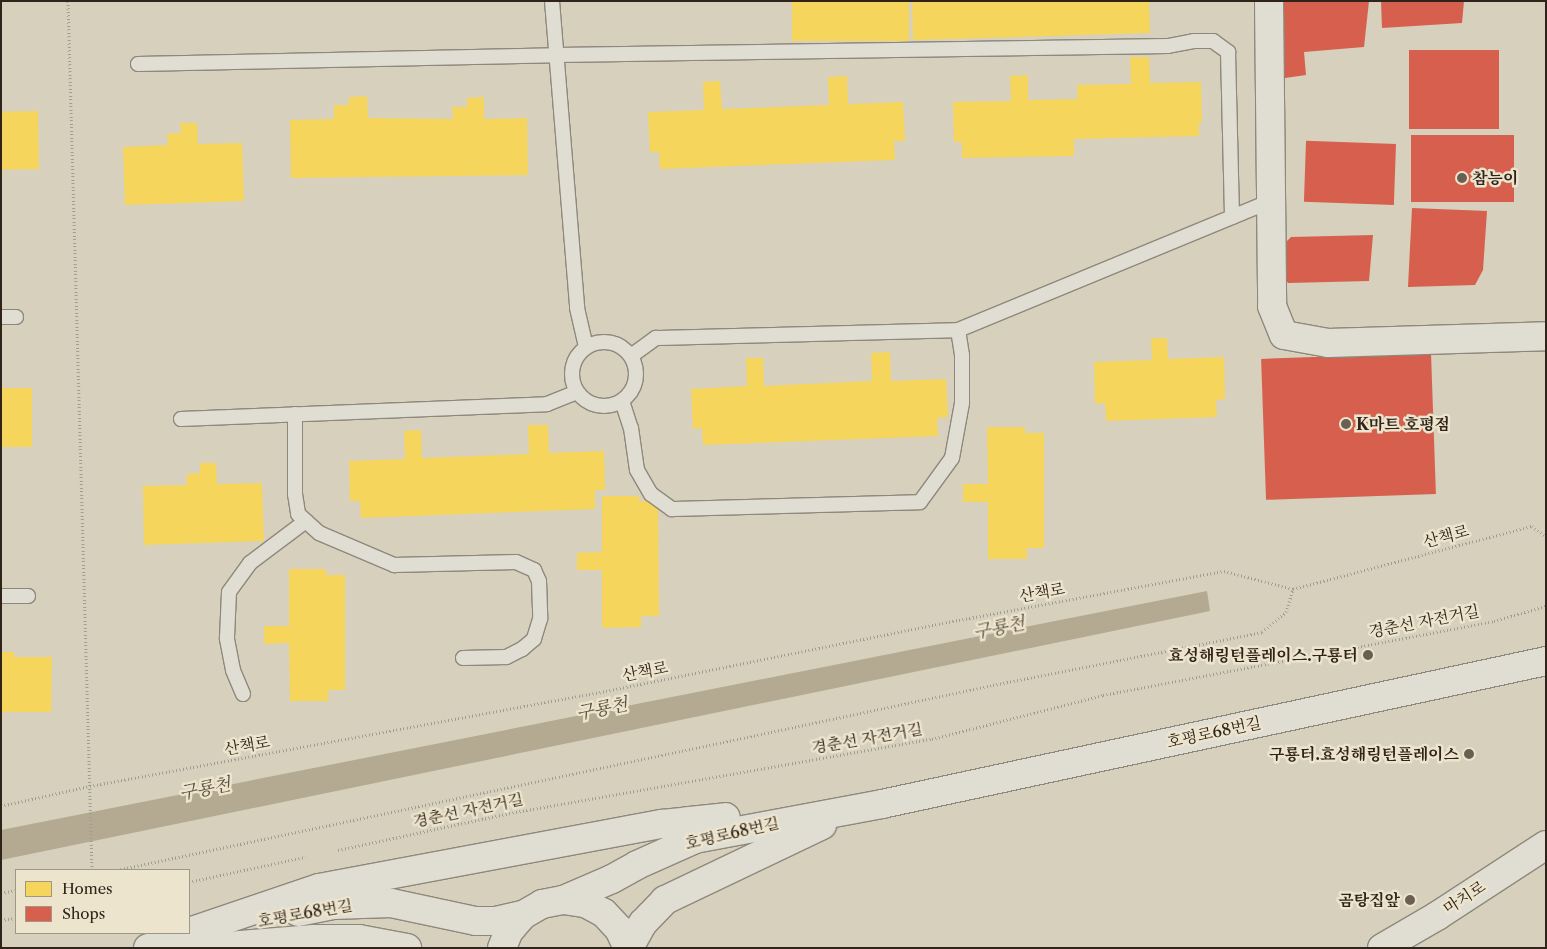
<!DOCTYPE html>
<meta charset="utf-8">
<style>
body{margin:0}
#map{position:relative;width:1547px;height:949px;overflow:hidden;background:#d6d0bc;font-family:"Libre Caslon Text","Noto Serif KR",serif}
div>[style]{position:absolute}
.water>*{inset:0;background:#b4aa91}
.homes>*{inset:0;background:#f6d55c;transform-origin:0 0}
.shops>*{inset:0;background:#d6604d;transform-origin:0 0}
.path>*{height:3px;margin-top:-1.5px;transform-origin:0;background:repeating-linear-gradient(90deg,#a19d95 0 1px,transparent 0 3.5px)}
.roads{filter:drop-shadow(1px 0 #8e887c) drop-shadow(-1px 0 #8e887c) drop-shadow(0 1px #8e887c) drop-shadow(0 -1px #8e887c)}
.lane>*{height:14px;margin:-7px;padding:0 7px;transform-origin:7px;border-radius:7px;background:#e0ddd3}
.lane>.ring{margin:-7px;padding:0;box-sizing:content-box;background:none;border:14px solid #e0ddd3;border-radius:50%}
.street>*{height:28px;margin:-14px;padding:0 14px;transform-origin:14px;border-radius:14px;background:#e0ddd3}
.secondary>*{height:28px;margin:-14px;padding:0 14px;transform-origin:14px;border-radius:14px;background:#e0ddd3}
.dots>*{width:14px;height:14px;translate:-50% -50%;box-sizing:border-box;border:2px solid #ece4cd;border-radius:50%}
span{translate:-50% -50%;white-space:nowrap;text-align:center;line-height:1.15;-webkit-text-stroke:5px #ece4cd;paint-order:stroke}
.poi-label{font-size:16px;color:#302319;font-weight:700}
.left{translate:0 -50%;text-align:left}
.right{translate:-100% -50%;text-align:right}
.street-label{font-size:16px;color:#302319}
.water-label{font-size:18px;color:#594c3c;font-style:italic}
.frame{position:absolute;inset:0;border:2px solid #302319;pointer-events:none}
.legend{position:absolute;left:15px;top:869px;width:175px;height:65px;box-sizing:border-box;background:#ece4cd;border:1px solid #a19785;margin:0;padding:6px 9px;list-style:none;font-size:15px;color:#302319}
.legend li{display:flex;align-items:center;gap:10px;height:25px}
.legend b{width:25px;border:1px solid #a19785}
</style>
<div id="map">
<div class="water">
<i style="clip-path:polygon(1207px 591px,1210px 611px,1px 860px,1px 830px)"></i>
</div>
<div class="homes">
<i style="left:792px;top:1px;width:117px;height:40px"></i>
<i style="clip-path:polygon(912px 1px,1149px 1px,1150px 33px,913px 40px)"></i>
<i style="clip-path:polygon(1130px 57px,1149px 57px,1150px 83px,1201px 82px,1202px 122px,1199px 122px,1199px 136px,1074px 139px,1074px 156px,962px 158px,962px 142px,954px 142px,953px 102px,1011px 101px,1010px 76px,1028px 75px,1028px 100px,1078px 99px,1077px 85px,1131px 84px)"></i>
<i style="clip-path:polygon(847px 76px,848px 104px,903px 102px,905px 141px,894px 141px,895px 160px,660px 169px,659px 152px,650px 152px,648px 112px,704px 110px,703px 82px,720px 81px,722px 109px,829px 105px,828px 77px)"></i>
<i style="clip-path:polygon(367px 96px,368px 118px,453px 119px,452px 107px,467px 107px,467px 98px,484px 97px,484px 119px,527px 118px,528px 175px,291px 178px,290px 120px,334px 119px,334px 105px,349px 105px,349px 97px)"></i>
<i style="left:38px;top:111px;width:58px;height:37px;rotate:89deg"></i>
<i style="clip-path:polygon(180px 123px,197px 123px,198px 144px,242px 143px,244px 201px,125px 205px,123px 147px,168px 145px,167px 134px,181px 133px)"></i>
<i style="clip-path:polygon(1151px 338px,1167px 338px,1168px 359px,1224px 357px,1225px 399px,1216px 400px,1217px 417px,1106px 421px,1105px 403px,1095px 404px,1094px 362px,1152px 360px)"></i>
<i style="clip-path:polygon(890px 352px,891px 381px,946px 379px,948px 417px,937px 418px,938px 436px,703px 445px,702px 428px,693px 429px,691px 389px,747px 386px,746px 358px,763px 358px,764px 386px,872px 381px,871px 353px)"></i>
<i style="left:1px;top:388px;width:31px;height:59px"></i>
<i style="clip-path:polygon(528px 425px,548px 425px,549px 453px,604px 451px,605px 490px,595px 490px,595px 509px,361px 518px,360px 501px,350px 501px,349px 461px,405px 459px,404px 431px,421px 430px,422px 458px,529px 454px)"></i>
<i style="clip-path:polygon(987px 427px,1025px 427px,1025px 433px,1044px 433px,1044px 548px,1027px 548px,1027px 559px,988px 559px,988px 502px,963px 502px,963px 484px,988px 484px)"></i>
<i style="clip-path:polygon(200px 463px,216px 463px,217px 484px,262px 483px,264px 541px,144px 545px,143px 486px,187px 485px,187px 474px,200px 473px)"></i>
<i style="clip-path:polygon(602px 496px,639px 496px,639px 501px,658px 501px,659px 616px,641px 616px,641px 627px,602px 628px,602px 570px,577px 570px,577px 553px,602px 552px)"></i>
<i style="clip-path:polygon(289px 569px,326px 569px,326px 575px,345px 575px,345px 690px,328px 690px,329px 701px,290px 701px,289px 643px,264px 644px,264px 626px,289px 626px)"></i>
<i style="clip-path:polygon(1px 652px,14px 652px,14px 657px,52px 657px,51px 712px,1px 712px)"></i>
</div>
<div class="shops">
<i style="clip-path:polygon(1280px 1px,1369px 1px,1364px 47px,1304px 52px,1306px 75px,1285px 78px)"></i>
<i style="clip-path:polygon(1381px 1px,1464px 1px,1462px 23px,1382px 28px)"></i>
<i style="left:1409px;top:50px;width:90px;height:79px"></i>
<i style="left:1411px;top:135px;width:103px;height:67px"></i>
<i style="left:1396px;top:144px;width:61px;height:90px;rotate:92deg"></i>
<i style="clip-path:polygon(1412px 208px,1487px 211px,1483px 270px,1475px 285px,1408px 287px)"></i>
<i style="clip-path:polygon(1373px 235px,1369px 281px,1288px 283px,1280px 272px,1282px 246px,1291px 237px)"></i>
<i style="left:1431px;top:353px;width:141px;height:170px;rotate:88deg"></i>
</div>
<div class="path">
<i style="left:68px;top:1px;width:869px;rotate:88.42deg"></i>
<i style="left:1px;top:806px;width:91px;rotate:-12.7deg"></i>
<i style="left:90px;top:786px;width:525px;rotate:-10.43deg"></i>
<i style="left:606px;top:691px;width:360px;rotate:-11.4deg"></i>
<i style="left:959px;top:620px;width:269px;rotate:-10.5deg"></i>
<i style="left:1224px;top:571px;width:71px;rotate:14.6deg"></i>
<i style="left:1293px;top:589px;width:247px;rotate:-14.8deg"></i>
<i style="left:1532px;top:526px;width:18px;rotate:38deg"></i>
<i style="left:338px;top:850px;width:182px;rotate:-12.1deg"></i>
<i style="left:516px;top:812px;width:422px;rotate:-10deg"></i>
<i style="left:932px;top:739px;width:177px;rotate:-14.4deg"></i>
<i style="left:1103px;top:695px;width:398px;rotate:-10.7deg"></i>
<i style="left:1494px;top:621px;width:54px;rotate:-16.1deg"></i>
<i style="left:117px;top:870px;width:895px;rotate:-11.92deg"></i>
<i style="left:993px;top:685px;width:274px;rotate:-11.1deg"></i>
<i style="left:1262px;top:632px;width:31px;rotate:-40deg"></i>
<i style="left:1286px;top:612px;width:24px;rotate:-73deg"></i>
<i style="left:189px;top:882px;width:119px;rotate:-12.2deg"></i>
<i style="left:1px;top:893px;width:15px;rotate:-11deg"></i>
<i style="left:1px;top:920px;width:15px;rotate:-8deg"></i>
</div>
<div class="roads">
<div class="lane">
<i style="left:552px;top:1px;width:308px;rotate:85.3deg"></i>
<i style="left:577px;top:308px;width:40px;rotate:77deg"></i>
<i style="left:138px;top:64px;width:419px;rotate:-1.2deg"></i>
<i style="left:557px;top:55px;width:611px;rotate:-0.84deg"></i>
<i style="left:1168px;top:46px;width:26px;rotate:-11deg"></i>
<i style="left:1194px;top:41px;width:19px"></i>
<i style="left:1213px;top:41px;width:19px;rotate:36deg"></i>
<i style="left:1228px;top:52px;width:165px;rotate:88.6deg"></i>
<i style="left:1px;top:317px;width:15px"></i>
<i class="ring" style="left:572px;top:342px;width:50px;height:50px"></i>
<i style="left:631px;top:356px;width:31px;rotate:-36deg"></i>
<i style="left:656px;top:338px;width:302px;rotate:-1.5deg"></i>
<i style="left:958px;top:330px;width:336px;rotate:-22.4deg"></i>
<i style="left:622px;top:401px;width:28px;rotate:72deg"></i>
<i style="left:631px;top:428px;width:42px;rotate:81.9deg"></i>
<i style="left:637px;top:470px;width:28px;rotate:60deg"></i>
<i style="left:651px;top:494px;width:26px;rotate:36deg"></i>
<i style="left:672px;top:509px;width:248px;rotate:-1.6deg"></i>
<i style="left:920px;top:502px;width:54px;rotate:-54deg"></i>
<i style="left:952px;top:458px;width:56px;rotate:-79.7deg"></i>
<i style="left:962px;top:403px;width:48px;rotate:-90deg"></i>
<i style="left:962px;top:355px;width:25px;rotate:-99deg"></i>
<i style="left:295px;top:414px;width:80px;rotate:90deg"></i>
<i style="left:295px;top:494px;width:20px;rotate:81deg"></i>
<i style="left:298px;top:514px;width:28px;rotate:42deg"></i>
<i style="left:319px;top:533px;width:82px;rotate:23.1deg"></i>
<i style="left:394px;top:565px;width:122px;rotate:-1.4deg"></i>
<i style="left:516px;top:562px;width:20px;rotate:24deg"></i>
<i style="left:534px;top:570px;width:12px;rotate:66deg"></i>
<i style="left:539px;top:581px;width:38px;rotate:88deg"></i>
<i style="left:540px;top:619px;width:21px;rotate:107deg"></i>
<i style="left:534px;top:639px;width:16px;rotate:140deg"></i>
<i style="left:522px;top:649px;width:18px;rotate:153deg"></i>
<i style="left:506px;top:657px;width:43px;rotate:178.7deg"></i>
<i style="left:181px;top:419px;width:366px;rotate:-2.3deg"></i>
<i style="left:547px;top:404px;width:31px;rotate:-22deg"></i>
<i style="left:1px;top:596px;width:27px"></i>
<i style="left:243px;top:694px;width:26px;rotate:-113deg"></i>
<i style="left:233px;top:670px;width:33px;rotate:-101deg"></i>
<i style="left:227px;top:638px;width:46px;rotate:-87.5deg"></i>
<i style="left:229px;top:592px;width:36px;rotate:-54deg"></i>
<i style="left:250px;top:563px;width:70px;rotate:-36.9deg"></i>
</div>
<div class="street">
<i style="left:1269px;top:1px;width:305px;rotate:89.4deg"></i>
<i style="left:1272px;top:306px;width:31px;rotate:68deg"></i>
<i style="left:1284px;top:335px;width:45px;rotate:10.3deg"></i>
<i style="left:1328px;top:343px;width:218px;rotate:-1.8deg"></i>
</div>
<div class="secondary">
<i style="left:563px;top:900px;width:53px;rotate:-23.2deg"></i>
<i style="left:612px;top:879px;width:29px;rotate:-29deg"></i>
<i style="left:637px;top:865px;width:64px;rotate:-24.1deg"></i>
<i style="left:695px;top:839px;width:190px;rotate:-10.6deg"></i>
<i style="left:882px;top:804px;width:679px;rotate:-12.15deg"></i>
<i style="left:298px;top:912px;width:36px;rotate:-11deg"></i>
<i style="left:333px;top:905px;width:58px;rotate:-2deg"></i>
<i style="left:391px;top:903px;width:87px;rotate:12deg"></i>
<i style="left:476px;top:921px;width:20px"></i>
<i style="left:496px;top:921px;width:28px;rotate:-13deg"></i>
<i style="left:189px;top:932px;width:137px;rotate:-18.7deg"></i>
<i style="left:319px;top:888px;width:349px;rotate:-10.6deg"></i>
<i style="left:662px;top:824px;width:64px;rotate:-6.2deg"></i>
<i style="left:148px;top:948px;width:62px;rotate:-14deg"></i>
<i style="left:204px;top:948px;width:110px;rotate:-4.7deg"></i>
<i style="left:314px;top:939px;width:45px"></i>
<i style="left:359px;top:939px;width:49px;rotate:10.6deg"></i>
<i style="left:502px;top:948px;width:18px;rotate:-68deg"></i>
<i style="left:509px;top:931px;width:21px;rotate:-49deg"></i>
<i style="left:523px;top:915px;width:22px;rotate:-30deg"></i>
<i style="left:542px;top:904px;width:21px;rotate:-11deg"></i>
<i style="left:563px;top:900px;width:22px;rotate:8deg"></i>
<i style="left:585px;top:903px;width:21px;rotate:28deg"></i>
<i style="left:604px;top:913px;width:22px;rotate:47deg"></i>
<i style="left:619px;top:929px;width:21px;rotate:65deg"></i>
<i style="left:629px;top:948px;width:29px;rotate:-61deg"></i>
<i style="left:643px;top:923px;width:32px;rotate:-46deg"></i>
<i style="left:665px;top:900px;width:174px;rotate:-25.5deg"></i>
<i style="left:1382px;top:948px;width:64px;rotate:-30.2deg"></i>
<i style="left:1437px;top:916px;width:130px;rotate:-33.1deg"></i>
</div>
</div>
<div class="dots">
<i style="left:1462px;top:178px;background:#6a6052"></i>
<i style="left:1346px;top:424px;background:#6a6052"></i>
<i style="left:1368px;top:655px;background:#6a6052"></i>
<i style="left:1469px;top:754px;background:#6a6052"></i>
<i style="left:1410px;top:900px;background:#6a6052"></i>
</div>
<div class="poi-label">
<span class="left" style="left:1472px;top:178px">참능이</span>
<span class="left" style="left:1356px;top:424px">K마트 호평점</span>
<span class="right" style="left:1358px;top:655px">효성해링턴플레이스.구룡터</span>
<span class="right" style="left:1459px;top:754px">구룡터.효성해링턴플레이스</span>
<span class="right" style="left:1400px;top:900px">곰탕집앞</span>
</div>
<div class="street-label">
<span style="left:1446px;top:536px;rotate:-15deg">산책로</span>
<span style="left:1042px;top:592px;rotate:-10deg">산책로</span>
<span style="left:1424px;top:621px;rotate:-11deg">경춘선 자전거길</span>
<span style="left:645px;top:671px;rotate:-11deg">산책로</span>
<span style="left:1214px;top:732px;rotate:-12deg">호평로68번길</span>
<span style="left:867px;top:738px;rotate:-10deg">경춘선 자전거길</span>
<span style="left:247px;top:745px;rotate:-10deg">산책로</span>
<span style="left:468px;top:810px;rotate:-12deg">경춘선 자전거길</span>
<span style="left:732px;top:833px;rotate:-13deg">호평로68번길</span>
<span style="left:1464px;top:897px;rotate:-33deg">마치로</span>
<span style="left:305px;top:913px;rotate:-10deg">호평로68번길</span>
</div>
<div class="water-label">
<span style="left:999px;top:628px;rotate:-11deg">구룡천</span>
<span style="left:602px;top:709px;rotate:-11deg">구룡천</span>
<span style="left:205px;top:789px;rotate:-11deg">구룡천</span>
</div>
<div class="frame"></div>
<ul class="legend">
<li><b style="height:14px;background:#f6d55c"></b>Homes</li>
<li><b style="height:14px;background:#d6604d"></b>Shops</li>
</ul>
</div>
